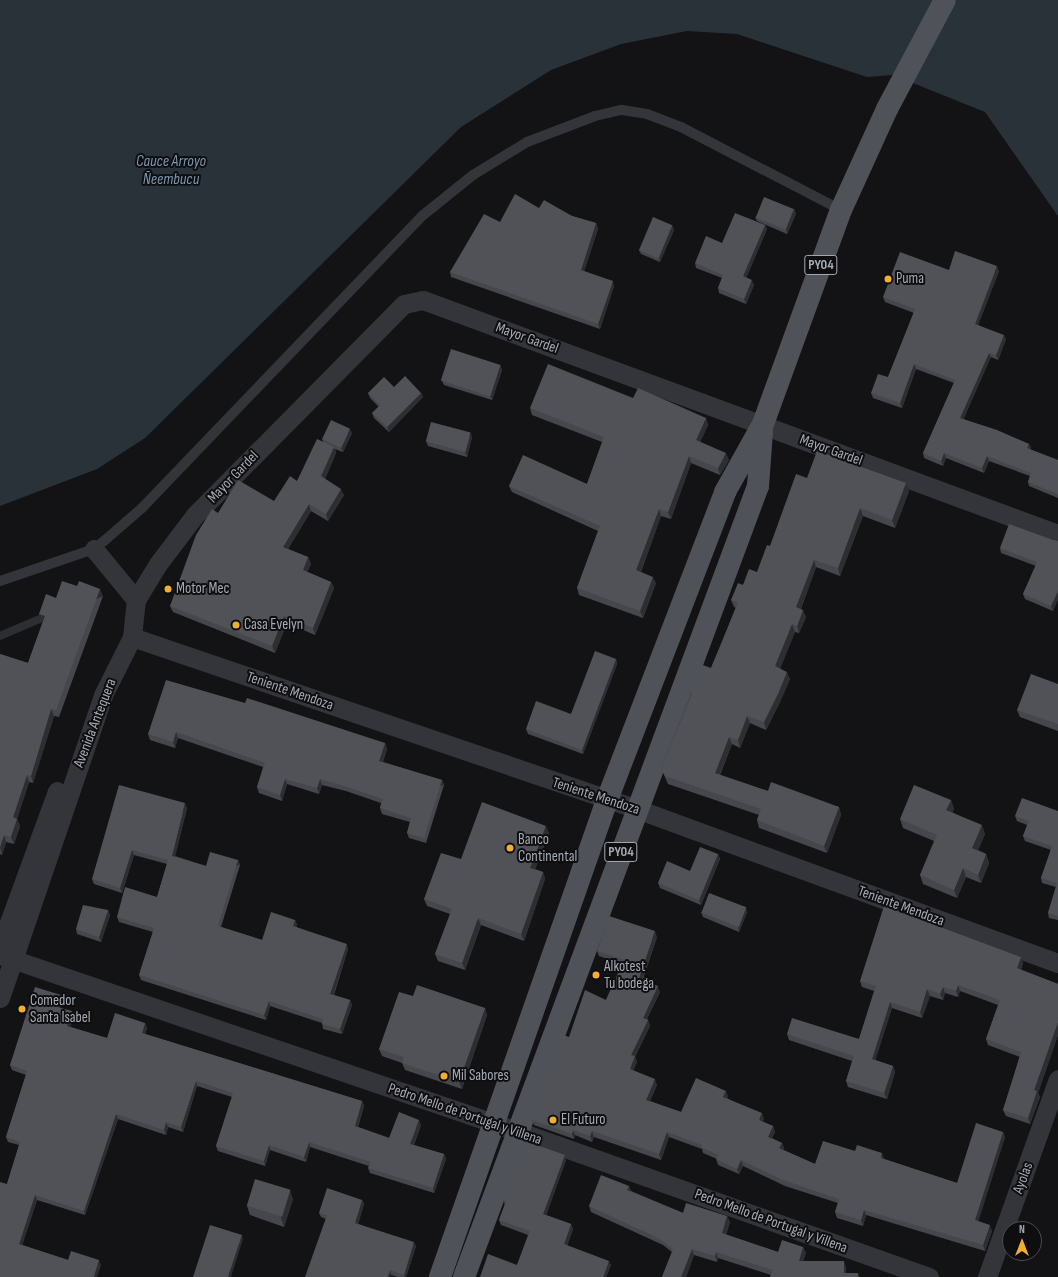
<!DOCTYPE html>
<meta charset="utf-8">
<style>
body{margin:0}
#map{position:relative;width:1058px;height:1277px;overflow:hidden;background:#131315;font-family:"Sofia Sans Condensed",sans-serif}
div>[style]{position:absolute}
.water>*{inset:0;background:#2a3239}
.lane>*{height:10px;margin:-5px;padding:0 5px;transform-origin:5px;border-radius:5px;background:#34353a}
.street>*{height:19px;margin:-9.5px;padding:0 9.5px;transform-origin:9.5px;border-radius:9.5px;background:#34353a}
.primary>*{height:22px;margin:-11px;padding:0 11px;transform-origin:11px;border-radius:11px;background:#505259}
.wall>*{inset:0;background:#46474d}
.shaded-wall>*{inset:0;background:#2d2e32;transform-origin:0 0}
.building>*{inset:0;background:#505258;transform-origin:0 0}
.dots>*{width:11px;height:11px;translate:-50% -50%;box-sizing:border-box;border:2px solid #0e0e10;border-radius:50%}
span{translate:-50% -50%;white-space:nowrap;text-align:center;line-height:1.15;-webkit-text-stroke:4px #0e0e10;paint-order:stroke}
.shield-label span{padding:1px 3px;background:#0e0e10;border:1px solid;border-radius:3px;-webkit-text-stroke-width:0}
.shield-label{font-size:14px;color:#a5aab5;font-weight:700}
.poi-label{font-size:15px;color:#a5aab5}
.left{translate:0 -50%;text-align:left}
.street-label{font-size:15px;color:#a5aab5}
.water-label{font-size:16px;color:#7c98b0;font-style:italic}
.north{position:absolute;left:1002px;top:1221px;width:40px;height:40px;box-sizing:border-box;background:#0e0e10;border:1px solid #4a4c52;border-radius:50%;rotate:0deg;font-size:11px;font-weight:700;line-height:16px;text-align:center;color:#a5aab5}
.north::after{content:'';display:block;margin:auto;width:14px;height:18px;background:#f0af30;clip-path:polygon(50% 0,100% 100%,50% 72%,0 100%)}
</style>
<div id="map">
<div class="water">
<i style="clip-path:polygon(0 0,1058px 0,1058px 216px,985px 112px,893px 75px,867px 77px,737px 34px,687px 31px,621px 44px,551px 70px,461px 127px,145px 438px,97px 469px,0 506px)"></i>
</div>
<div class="lane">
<i style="left:0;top:581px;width:99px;rotate:-18.8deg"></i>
<i style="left:94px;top:549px;width:13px;rotate:-39deg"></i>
<i style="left:104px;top:541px;width:50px;rotate:-41deg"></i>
<i style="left:142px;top:508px;width:405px;rotate:-46.2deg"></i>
<i style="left:422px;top:216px;width:65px;rotate:-38.8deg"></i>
<i style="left:473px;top:175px;width:63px;rotate:-31.4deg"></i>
<i style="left:527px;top:142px;width:73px;rotate:-20.9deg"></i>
<i style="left:595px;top:116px;width:28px;rotate:-13deg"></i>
<i style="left:622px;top:110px;width:25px;rotate:9deg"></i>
<i style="left:647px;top:114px;width:36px;rotate:21deg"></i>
<i style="left:681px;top:127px;width:180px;rotate:27.4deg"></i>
</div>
<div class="street">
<i style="left:94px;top:549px;width:66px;rotate:50.5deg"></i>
<i style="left:132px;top:637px;width:533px;rotate:18.81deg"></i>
<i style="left:637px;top:809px;width:448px;rotate:20.1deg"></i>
<i style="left:0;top:947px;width:166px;rotate:-69.9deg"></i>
<i style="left:0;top:955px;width:546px;rotate:18.8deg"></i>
<i style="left:517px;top:1131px;width:437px;rotate:19.5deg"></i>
<i style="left:0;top:998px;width:320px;rotate:-71.2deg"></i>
<i style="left:103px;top:695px;width:65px;rotate:-63.4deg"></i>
<i style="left:132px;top:637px;width:37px;rotate:-84deg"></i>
<i style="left:136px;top:600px;width:42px;rotate:-58.6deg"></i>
<i style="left:158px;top:564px;width:61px;rotate:-52.9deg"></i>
<i style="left:195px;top:515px;width:297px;rotate:-45.3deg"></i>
<i style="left:404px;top:304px;width:19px;rotate:-12deg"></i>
<i style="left:423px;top:300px;width:677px;rotate:20.23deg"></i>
<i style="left:987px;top:1277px;width:210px;rotate:-70.3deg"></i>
</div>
<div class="primary">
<i style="left:440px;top:1277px;width:505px;rotate:-70.7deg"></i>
<i style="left:607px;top:800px;width:330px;rotate:-69deg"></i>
<i style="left:725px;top:492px;width:78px;rotate:-60.8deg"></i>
<i style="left:763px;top:424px;width:228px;rotate:-70deg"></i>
<i style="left:841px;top:210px;width:111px;rotate:-65.5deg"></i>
<i style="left:887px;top:109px;width:123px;rotate:-62deg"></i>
<i style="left:464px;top:1277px;width:844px;rotate:-69.61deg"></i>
<i style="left:758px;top:486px;width:55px;rotate:-85.8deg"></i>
</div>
<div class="wall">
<i style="clip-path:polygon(539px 208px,572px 216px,596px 223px,598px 229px,584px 271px,614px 286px,600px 329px,451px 277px,450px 272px,500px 222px)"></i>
<i style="clip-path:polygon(794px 209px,796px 214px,787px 234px,757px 221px,755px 217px)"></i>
<i style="clip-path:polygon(672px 225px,674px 230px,660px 262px,641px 254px,639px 250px)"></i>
<i style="clip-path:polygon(765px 225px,767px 229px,746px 278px,754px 285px,746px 304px,719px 293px,718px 288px,722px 278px,696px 268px,695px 263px,722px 243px)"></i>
<i style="clip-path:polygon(949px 270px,999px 271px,978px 325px,1006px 339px,998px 360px,991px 357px,963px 419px,1029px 444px,1031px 448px,1030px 450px,1058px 460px,1058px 498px,1029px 486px,1028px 482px,1030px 476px,989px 461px,984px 473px,946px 458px,943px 466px,924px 458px,923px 453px,954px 383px,916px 369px,902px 408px,873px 398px,871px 393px,888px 377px,914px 313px,885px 302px,883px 297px)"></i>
<i style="clip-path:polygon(500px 365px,502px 370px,492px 400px,444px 385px,442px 381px)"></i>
<i style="clip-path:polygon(394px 387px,421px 393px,423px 397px,389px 432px,374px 418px,372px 413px,379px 407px,370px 398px,368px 393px)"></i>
<i style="clip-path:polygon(633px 398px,706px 418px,708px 425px,700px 442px,729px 460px,720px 475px,691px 463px,671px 519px,661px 516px,641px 572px,656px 583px,643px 618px,579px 595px,577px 588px,598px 531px,512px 492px,509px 486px,587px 484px,602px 442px,532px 415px,530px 408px)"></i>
<i style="clip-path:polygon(352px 433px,343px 452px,335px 449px,336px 453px,325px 479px,344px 495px,328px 521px,311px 511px,288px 549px,308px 557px,311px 564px,307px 572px,331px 582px,334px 588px,315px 635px,287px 623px,275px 653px,173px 612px,170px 606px,218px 513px,274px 501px,297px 481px,323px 442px,322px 439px)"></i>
<i style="clip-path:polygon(472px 437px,467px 457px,428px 446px,426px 441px)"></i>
<i style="clip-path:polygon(807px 478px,909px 491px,895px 528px,863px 516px,840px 576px,816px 567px,801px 609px,806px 617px,799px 633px,795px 632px,780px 668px,790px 679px,780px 702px,766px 730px,750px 723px,740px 748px,732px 744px,720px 775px,768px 791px,839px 807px,841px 815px,827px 853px,759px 828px,757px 820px,759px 815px,668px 784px,661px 768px,690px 696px,689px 692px,711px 668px,736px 608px,734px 607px,731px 600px,743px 585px,757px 572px,770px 546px)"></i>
<i style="clip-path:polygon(1053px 540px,1058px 541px,1058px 599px,1053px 611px,1025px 599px,1023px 594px,1036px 566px,1001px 553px,1000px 548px)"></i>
<i style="clip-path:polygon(103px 596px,59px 717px,54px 716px,33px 783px,29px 782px,17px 819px,20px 826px,14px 844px,6px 842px,2px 855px,0 854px,0 654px,28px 663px,43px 621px,42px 621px,39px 614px,56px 598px)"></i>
<i style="clip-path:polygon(616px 659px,617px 664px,583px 754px,528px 734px,526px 729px,571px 714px)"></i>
<i style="clip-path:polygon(1058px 684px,1058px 731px,1020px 717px,1017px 710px)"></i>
<i style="clip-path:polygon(245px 703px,385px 743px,387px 749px,383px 762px,442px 780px,444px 785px,426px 843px,409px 838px,407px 833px,410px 822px,382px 814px,380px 808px,381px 803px,346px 791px,322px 785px,319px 794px,287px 784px,282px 801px,259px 793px,257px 787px,263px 767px,178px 738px,175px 748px,150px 740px,148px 734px)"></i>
<i style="clip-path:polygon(951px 800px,954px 809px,952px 812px,985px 834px,978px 850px,986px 854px,989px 863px,981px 883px,966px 877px,957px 898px,923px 884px,920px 875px,934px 841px,903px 828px,900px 819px)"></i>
<i style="clip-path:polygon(187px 808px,175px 856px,206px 866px,238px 860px,240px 865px,221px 927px,262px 940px,295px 920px,297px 925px,296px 927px,348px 949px,334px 995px,350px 1000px,352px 1005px,342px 1034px,323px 1029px,322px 1023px,270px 1006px,266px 1020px,141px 980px,139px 975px,153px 932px,119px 922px,117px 917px,157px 897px,167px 864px,134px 855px,122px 893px,94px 884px,92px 879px)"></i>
<i style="clip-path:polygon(1058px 811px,1058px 920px,1049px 918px,1048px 913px,1056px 887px,1042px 883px,1041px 878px,1051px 850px,1025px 841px,1023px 836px,1027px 825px,1017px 821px,1015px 816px)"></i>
<i style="clip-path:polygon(549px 833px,535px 869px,543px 872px,545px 879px,524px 941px,481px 925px,465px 970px,438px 961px,435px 954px,450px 914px,427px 906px,424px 899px,461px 859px)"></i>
<i style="clip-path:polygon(718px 854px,720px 859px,701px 905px,660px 888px,658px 883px,690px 871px)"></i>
<i style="clip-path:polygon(108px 910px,110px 915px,101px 942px,77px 934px,76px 929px)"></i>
<i style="clip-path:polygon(701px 912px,747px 912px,739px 932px,703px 917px)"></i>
<i style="clip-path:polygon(657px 937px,643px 979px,660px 992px,647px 1019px,648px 1020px,650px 1026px,635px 1057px,637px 1062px,633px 1070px,657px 1085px,650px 1101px,681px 1112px,728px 1096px,727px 1098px,764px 1119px,762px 1122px,773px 1126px,775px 1132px,772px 1138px,782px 1143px,784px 1148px,783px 1150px,815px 1164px,855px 1151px,884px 1158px,884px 1159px,957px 1183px,1003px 1132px,1005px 1137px,978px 1221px,992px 1231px,985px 1251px,866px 1215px,863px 1226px,837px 1218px,835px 1212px,838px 1203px,785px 1186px,743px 1166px,739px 1174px,718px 1165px,716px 1159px,717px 1159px,703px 1153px,702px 1149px,669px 1137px,661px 1160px,594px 1137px,592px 1142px,575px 1135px,574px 1139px,534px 1125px,532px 1120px,569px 1037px,606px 1000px,622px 964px,599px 956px,597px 951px)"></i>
<i style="clip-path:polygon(1021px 957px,1023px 963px,1021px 970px,1058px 984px,1058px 1035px,1038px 1093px,1040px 1097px,1030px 1124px,1006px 1116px,1003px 1110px,1020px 1057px,988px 1045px,986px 1039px,998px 1005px,960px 991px,958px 997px,945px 993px,943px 1000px,930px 996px,922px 1018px,892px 1008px,875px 1060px,893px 1066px,895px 1072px,887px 1099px,848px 1087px,846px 1081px,852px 1061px,789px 1040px,787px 1034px,859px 1039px,874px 991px,862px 987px,860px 981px)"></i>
<i style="clip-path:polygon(61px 995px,63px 1000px,60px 1008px,74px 1016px,70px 1027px,107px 1038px,145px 1023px,147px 1028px,145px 1034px,362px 1101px,364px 1106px,358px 1127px,389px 1138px,421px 1125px,414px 1145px,444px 1154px,446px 1159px,434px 1193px,370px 1173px,368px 1168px,369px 1166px,310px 1147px,306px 1162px,270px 1150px,265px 1166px,218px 1151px,216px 1146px,232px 1097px,197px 1086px,183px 1132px,168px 1127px,166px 1135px,118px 1119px,85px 1215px,37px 1200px,22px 1245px,68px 1260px,101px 1265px,0 1277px,7px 1184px,19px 1145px,8px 1142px,6px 1137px,26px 1075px,12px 1070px,10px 1065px)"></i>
<i style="clip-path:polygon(413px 996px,485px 1008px,487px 1015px,462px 1089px,405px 1070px,402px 1063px,382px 1056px,379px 1049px)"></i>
<i style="clip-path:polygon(566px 1160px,546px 1215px,571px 1224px,573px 1229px,567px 1246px,611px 1265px,606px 1277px,480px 1277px,517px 1265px,528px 1235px,501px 1225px,499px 1220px,505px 1205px,503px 1200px)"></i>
<i style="clip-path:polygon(629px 1186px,631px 1191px,683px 1213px,727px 1216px,730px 1222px,726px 1235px,778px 1252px,803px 1247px,806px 1253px,803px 1261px,846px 1267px,846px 1273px,858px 1273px,859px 1277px,770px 1277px,771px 1275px,718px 1258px,717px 1262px,694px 1255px,686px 1277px,662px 1277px,672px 1252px,663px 1245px,591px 1212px,589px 1206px)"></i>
<i style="clip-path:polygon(293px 1199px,284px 1227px,250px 1215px,247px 1206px)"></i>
<i style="clip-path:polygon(362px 1200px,364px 1204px,358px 1224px,416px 1246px,406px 1277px,398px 1277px,391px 1275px,326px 1219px,321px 1217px,319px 1213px)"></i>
</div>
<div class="shaded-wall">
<i style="clip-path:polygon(794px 209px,796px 214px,787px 234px,786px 229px)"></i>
<i style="clip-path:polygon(596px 223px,598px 229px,583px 275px,581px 270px)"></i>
<i style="clip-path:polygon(672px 225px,674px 230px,660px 262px,659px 258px)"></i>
<i style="clip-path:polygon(765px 225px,767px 229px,745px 281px,743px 276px)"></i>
<i style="clip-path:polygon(997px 266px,999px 271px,977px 328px,975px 324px)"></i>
<i style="clip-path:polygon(752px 280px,754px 285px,746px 304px,744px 299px)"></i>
<i style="clip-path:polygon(613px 281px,614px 286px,600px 329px,598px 324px)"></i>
<i style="clip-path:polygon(1004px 335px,1006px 339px,998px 360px,996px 355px)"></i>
<i style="clip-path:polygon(989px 353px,991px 357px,962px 423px,960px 418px)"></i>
<i style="clip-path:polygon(914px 364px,916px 369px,902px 408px,900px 403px)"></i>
<i style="clip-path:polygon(500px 365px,502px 370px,492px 400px,490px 396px)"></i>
<i style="clip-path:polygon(421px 393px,423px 397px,389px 432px,387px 427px)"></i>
<i style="clip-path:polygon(706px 418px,708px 425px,698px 447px,696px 440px)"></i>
<i style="clip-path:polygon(350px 429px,352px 433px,343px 452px,341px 448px)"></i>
<i style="clip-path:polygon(471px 433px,472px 437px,467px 457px,465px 452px)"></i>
<i style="clip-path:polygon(1029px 444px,1031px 448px,1029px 453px,1027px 448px)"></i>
<i style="clip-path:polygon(334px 447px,336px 453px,323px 483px,321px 476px)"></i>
<i style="clip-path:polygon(726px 453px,729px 460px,720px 475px,718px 468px)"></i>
<i style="clip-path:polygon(944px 453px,946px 458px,943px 466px,941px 461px)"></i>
<i style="clip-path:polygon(689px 456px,691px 463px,671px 519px,668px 512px)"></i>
<i style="clip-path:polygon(987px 456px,989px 461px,984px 473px,982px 468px)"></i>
<i style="clip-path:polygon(906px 483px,909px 491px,895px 528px,892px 520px)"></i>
<i style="clip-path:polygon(341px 489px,344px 495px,328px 521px,326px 514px)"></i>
<i style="clip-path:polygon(309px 504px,311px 511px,285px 554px,283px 547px)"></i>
<i style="clip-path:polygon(860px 508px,863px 516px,840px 576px,838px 568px)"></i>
<i style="clip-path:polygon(659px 509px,661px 516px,639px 577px,636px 570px)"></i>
<i style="clip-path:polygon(308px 557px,311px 564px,305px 577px,303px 570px)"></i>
<i style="clip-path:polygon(814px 560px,816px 567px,799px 614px,796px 607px)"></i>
<i style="clip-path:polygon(653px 577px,656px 583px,643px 618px,640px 611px)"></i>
<i style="clip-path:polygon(331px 582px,334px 588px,315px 635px,313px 628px)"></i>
<i style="left:100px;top:589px;width:8px;height:129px;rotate:67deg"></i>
<i style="clip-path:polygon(1058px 591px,1058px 599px,1053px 611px,1051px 606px)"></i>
<i style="clip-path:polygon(803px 610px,806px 617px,799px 633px,797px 626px)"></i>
<i style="clip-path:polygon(284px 616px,287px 623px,275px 653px,272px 646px)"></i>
<i style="clip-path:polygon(792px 624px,795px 632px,778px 674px,775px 666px)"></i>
<i style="clip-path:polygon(616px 659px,617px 664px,583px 754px,582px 750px)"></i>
<i style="clip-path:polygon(787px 672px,790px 679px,780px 702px,766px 730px,764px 722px)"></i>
<i style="clip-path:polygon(51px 709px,54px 716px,33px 783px,31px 776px)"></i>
<i style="clip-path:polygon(747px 716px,750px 723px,740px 748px,738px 740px)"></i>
<i style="clip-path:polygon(176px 732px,178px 738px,175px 748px,173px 742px)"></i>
<i style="clip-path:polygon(729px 737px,732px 744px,717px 780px,715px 773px)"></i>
<i style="clip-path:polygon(385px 743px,387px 749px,381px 767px,379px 761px)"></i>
<i style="clip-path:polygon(27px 775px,29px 782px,17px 819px,20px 826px,14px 844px,11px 837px,13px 817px)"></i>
<i style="clip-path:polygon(285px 779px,287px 784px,282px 801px,280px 795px)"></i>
<i style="clip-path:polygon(320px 779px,322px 785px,319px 794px,317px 788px)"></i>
<i style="left:442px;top:780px;width:5px;height:61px;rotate:68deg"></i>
<i style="clip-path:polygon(951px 800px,954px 809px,950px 819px,946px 810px)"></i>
<i style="clip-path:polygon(185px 803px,187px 808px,174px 861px,172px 856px)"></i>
<i style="clip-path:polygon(839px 807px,841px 815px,827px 853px,824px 846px)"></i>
<i style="clip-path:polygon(982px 825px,985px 834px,975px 857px,972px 848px)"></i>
<i style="clip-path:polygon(546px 826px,549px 833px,533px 875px,530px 868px)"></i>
<i style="clip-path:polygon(4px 835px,6px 842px,2px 855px,0 847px)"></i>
<i style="clip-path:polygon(132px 850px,134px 855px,122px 893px,120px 888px)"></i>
<i style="clip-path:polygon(718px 854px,720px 859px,701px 905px,699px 900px)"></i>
<i style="clip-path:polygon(986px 854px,989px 863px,981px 883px,978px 875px)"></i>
<i style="left:238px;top:860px;width:5px;height:69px;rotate:68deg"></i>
<i style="clip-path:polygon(963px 868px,966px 877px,957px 898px,954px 890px)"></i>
<i style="clip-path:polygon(543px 872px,545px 879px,524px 941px,521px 934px)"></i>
<i style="clip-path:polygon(746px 907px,747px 912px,739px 932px,738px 927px)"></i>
<i style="clip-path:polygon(108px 910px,110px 915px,101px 942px,99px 937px)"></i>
<i style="clip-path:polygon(478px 918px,481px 925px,465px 970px,462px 963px)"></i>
<i style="clip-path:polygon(295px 920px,297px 925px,295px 931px,293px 926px)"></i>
<i style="clip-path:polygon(655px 931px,657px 937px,641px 983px,639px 978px)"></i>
<i style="clip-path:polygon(347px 944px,348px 949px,332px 999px,330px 994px)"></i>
<i style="clip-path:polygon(1021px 957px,1023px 963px,1019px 974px,1017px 968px)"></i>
<i style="clip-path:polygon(958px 985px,960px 991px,958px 997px,956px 991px)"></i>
<i style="clip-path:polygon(658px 986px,660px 992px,645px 1023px,643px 1018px)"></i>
<i style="clip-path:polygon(943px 987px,945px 993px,943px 1000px,940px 994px)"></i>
<i style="clip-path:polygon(927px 989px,930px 996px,922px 1018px,920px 1012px)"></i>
<i style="clip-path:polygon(61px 995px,63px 1000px,59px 1012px,57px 1007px)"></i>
<i style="clip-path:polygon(350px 1000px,352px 1005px,342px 1034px,340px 1029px)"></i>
<i style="clip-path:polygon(269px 1001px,270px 1006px,266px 1020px,264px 1015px)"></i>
<i style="clip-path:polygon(890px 1002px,892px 1008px,874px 1065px,872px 1059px)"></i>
<i style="clip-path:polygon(485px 1008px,487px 1015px,462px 1089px,459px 1082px)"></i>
<i style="clip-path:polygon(72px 1011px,74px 1016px,69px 1031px,67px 1026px)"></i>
<i style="clip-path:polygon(648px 1020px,650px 1026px,635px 1057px,637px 1062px,632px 1074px,630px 1069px,631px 1055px)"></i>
<i style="clip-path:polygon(1058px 1022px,1058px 1035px,1038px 1093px,1040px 1097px,1030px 1124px,1028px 1118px,1034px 1090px)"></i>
<i style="clip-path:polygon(145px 1023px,147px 1028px,144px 1038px,142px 1033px)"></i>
<i style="clip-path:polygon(893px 1066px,895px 1072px,887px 1099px,884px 1093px)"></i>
<i style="clip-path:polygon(655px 1079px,657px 1085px,648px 1105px,646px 1100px)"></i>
<i style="clip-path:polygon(196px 1081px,197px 1086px,183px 1132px,181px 1127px)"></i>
<i style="clip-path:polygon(726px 1091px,728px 1096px,725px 1102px,723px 1097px)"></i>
<i style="clip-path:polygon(362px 1101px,364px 1106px,356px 1131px,355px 1126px)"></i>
<i style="clip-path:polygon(762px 1113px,764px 1119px,761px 1126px,759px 1120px)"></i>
<i style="clip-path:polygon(116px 1114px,118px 1119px,85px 1215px,84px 1211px)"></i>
<i style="clip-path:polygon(419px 1120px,421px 1125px,412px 1149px,410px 1144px)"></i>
<i style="clip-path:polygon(166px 1122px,168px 1127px,166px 1135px,164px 1130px)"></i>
<i style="clip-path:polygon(773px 1126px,775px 1132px,770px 1142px,768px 1137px)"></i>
<i style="clip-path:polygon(573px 1130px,575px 1135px,574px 1139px,572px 1134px)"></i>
<i style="clip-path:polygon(592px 1131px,594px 1137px,592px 1142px,590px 1136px)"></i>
<i style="clip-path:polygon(667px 1132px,669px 1137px,661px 1160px,659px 1154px)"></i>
<i style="clip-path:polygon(1003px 1132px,1005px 1137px,977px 1226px,975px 1220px)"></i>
<i style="clip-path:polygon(309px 1142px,310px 1147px,306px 1162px,304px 1157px)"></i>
<i style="clip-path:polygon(782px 1143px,784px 1148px,781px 1154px,779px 1148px)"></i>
<i style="clip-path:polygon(269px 1145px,270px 1150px,265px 1166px,264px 1161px)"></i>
<i style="clip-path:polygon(882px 1153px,884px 1158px,883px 1163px,881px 1158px)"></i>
<i style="clip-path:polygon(444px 1154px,446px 1159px,434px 1193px,433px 1188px)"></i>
<i style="clip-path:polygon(565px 1155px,566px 1160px,545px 1219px,543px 1214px)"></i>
<i style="clip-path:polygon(741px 1160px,743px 1166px,739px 1174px,737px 1169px)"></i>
<i style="clip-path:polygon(629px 1186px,631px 1192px,627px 1190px)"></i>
<i style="clip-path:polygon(290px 1190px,293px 1199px,284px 1227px,281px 1218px)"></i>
<i style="clip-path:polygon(35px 1195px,37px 1200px,21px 1249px,19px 1244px)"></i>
<i style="clip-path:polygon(362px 1200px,364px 1204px,357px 1228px,355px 1223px)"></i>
<i style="clip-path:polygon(864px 1210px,866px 1215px,863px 1226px,861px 1220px)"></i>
<i style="clip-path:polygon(727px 1216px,730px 1222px,724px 1240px,722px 1233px)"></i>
<i style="clip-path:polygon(571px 1224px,573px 1229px,566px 1249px,564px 1244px)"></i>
<i style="clip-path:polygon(990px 1225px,992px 1231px,985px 1251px,983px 1245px)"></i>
<i style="clip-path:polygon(242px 1235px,243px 1239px,231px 1277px,228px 1277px)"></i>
<i style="clip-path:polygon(414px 1242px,416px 1246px,406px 1277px,405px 1277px,404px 1275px)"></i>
<i style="clip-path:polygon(803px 1247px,806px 1253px,801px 1267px,799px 1261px)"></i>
<i style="clip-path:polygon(692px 1249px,694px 1255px,686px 1277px,681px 1277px)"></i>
<i style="clip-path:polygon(716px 1252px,718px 1258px,717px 1262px,715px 1256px)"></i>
<i style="clip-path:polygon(99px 1260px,101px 1265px,97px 1277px,94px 1277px)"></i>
<i style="clip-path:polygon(609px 1261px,611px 1265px,606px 1277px,603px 1277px)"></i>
<i style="clip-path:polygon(844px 1261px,846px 1267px,846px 1277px,844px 1273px)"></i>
<i style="clip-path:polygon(390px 1270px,391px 1275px,391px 1277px,388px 1277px)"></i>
</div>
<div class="building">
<i style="clip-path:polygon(515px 194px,539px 208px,544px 200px,572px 216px,596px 223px,581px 270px,613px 281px,598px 324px,450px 272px,484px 214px,500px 222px)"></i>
<i style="left:764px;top:197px;width:32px;height:22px;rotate:22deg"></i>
<i style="clip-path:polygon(735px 213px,765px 225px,743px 276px,752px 280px,744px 299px,718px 288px,723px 275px,695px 263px,706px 236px,722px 243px)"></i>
<i style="left:653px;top:217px;width:21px;height:36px;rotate:23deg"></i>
<i style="clip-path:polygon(955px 251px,997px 266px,975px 324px,1004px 335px,996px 355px,989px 353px,960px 418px,997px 430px,1029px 444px,1027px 448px,1058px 460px,1058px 494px,1028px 482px,1031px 473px,987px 456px,982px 468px,944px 453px,941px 461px,923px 453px,955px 380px,914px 364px,900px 403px,871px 393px,878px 374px,888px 377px,915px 309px,883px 297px,900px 252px,949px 270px)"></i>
<i style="left:451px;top:349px;width:52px;height:33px;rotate:18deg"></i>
<i style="clip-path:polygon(548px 364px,633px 398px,638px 388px,706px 418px,696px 440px,726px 453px,718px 468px,689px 456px,668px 512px,659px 509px,636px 570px,653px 577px,640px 611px,577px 588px,600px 526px,509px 486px,523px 455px,587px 484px,604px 437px,530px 408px)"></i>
<i style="clip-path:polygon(405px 376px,421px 393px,387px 427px,372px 413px,380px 405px,368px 393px,384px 377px,394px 387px)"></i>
<i style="left:331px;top:420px;width:21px;height:21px;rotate:25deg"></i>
<i style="left:431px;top:422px;width:41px;height:20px;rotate:15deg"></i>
<i style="clip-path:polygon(317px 439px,334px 447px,321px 476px,341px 489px,326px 514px,309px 504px,283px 547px,308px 557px,303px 570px,331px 582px,313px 628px,284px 616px,272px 646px,170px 606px,196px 535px,212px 509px,218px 513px,238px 480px,274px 501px,290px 476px,297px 481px)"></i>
<i style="clip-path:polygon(817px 451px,906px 483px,892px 520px,860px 508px,838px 568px,814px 560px,796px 607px,803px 610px,797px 626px,792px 624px,775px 666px,787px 672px,778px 694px,764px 722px,747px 716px,738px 740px,729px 737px,715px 773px,768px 791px,771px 782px,839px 807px,824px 846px,757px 820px,761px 809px,665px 776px,661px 768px,692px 694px,689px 692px,700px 664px,711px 668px,721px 644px,738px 602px,731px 600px,738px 583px,743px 585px,749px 569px,757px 572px,767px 545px,770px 546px,796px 474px,807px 478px)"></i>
<i style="clip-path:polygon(1009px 524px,1053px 540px,1058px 541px,1058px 591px,1051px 606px,1023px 594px,1037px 562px,1000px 548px)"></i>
<i style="clip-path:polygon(62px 581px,77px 586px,79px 581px,100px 589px,56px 710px,51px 709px,31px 776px,27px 775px,13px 817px,17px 819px,11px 837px,4px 835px,0 847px,0 654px,28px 663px,45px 616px,39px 614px,46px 594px,56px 598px)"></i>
<i style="clip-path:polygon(595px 651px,616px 659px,582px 750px,526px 729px,536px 701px,571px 714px)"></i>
<i style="clip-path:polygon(1031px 674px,1058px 684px,1058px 724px,1017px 710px)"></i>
<i style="clip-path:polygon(166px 680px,245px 703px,247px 698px,385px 743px,379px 761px,442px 780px,424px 838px,407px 833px,411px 818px,380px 808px,383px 799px,344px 786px,320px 779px,317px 788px,285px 779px,280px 795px,257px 787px,265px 763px,176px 732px,173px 742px,148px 734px)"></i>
<i style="clip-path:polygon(119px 785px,185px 803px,172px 856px,206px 866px,210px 852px,238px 860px,218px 926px,262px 940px,271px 912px,295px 920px,293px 926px,347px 944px,330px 994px,350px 1000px,340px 1029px,322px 1024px,323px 1019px,269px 1001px,264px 1015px,139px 975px,154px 928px,117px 917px,125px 887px,157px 897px,168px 860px,132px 850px,120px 888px,92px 879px)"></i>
<i style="clip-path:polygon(914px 785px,951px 800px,946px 810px,982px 825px,972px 848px,986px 854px,978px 875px,963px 868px,954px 890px,920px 875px,937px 835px,900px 819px)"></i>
<i style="clip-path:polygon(1022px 798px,1058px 811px,1058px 916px,1048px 913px,1057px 883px,1041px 878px,1052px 846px,1023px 836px,1029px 821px,1015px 816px)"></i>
<i style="clip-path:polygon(482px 802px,546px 826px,530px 868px,543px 872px,521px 934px,478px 918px,462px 963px,435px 954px,452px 909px,424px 899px,441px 853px,461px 859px)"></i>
<i style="clip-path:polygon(700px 847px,718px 854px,699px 900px,658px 883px,667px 861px,690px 871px)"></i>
<i style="left:709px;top:893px;width:40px;height:21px;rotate:21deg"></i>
<i style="clip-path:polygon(83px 905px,108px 910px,99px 937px,76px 929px)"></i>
<i style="clip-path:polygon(884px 906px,1021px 957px,1017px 968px,1058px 984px,1058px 1022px,1034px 1090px,1037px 1091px,1028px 1118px,1003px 1110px,1021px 1052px,986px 1039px,1000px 1000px,958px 985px,956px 991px,943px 987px,940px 994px,927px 989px,920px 1012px,890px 1002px,872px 1059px,893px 1066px,884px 1093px,846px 1081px,854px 1056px,787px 1034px,792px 1018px,859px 1039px,876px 986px,860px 981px)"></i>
<i style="clip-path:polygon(609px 916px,655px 931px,639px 978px,658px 986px,643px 1018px,648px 1020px,631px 1055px,635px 1056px,630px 1069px,655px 1079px,646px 1100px,681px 1112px,696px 1078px,726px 1091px,723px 1097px,762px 1113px,759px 1120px,773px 1126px,768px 1137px,782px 1143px,779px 1148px,815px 1164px,823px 1141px,855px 1151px,857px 1145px,882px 1153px,881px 1158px,957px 1183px,976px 1123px,1003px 1132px,975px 1220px,990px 1225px,983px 1245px,864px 1210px,861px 1220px,835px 1212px,839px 1199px,783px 1180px,741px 1160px,737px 1169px,716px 1159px,718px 1155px,701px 1147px,702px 1145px,667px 1132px,659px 1154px,592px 1131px,590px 1136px,573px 1130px,572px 1134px,532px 1120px,563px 1035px,569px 1037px,585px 990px,606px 1000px,624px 960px,597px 951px)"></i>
<i style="clip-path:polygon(417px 985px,485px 1008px,459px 1082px,402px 1063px,404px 1057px,379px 1049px,399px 992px,413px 996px)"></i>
<i style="clip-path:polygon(35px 987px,61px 995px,57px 1007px,72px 1011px,67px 1026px,107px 1038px,115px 1013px,145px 1023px,142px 1033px,362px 1101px,355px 1126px,389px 1138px,399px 1112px,419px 1120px,410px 1144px,444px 1154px,433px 1188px,368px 1168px,371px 1162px,309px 1142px,304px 1157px,269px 1145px,264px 1161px,216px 1146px,233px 1093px,196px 1081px,181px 1127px,166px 1122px,164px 1130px,116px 1114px,84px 1211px,35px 1195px,19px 1244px,68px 1260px,71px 1251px,99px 1260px,94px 1277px,0 1277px,0 1182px,7px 1184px,20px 1142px,6px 1137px,27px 1071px,10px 1065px)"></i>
<i style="clip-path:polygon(525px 1141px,565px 1155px,543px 1214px,571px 1224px,564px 1244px,609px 1261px,603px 1277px,480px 1277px,488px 1254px,517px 1265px,530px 1231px,499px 1220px,506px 1201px,503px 1200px)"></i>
<i style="clip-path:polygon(601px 1175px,629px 1186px,627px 1190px,683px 1213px,686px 1203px,727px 1216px,722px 1233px,778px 1252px,782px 1240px,803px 1247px,799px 1261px,844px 1261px,844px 1273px,858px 1273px,858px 1277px,770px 1277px,773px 1270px,716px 1252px,715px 1256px,692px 1249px,681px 1277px,662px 1277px,673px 1249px,660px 1239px,589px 1206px)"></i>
<i style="left:255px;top:1179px;width:37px;height:28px;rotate:17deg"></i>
<i style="clip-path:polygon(327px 1188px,362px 1200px,355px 1223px,414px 1242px,404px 1275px,390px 1270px,388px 1277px,305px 1277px,327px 1215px,319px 1213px)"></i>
<i style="clip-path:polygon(210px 1225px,242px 1235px,228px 1277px,193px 1277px)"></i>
</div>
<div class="dots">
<i style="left:888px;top:279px;background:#f0af30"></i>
<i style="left:168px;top:589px;background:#f0af30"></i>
<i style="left:236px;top:625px;background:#f0af30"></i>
<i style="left:510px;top:848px;background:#f0af30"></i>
<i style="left:596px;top:975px;background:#f0af30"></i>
<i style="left:22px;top:1009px;background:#f0af30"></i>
<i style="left:444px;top:1076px;background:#f0af30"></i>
<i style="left:553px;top:1120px;background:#f0af30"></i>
</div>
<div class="shield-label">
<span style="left:821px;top:265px">PY04</span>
<span style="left:621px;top:852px">PY04</span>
</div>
<div class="poi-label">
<span class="left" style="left:896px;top:279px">Puma</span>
<span class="left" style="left:176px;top:589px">Motor Mec</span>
<span class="left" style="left:244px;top:625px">Casa Evelyn</span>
<span class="left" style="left:518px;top:848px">Banco<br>Continental</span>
<span class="left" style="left:604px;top:975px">Alkotest<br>Tu bodega</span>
<span class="left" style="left:30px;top:1009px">Comedor<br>Santa Isabel</span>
<span class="left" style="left:452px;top:1076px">Mil Sabores</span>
<span class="left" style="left:561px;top:1120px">El Futuro</span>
</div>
<div class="street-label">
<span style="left:527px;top:338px;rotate:20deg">Mayor Gardel</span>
<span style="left:831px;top:450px;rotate:20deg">Mayor Gardel</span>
<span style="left:233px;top:477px;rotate:-46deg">Mayor Gardel</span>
<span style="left:290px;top:691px;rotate:19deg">Teniente Mendoza</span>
<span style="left:95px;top:723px;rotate:-69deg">Avenida Antequera</span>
<span style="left:596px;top:796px;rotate:18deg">Teniente Mendoza</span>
<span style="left:901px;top:906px;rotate:20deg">Teniente Mendoza</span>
<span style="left:465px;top:1114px;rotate:19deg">Pedro Mello de Portugal y Villena</span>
<span style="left:1023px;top:1178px;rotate:-70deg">Ayolas</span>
<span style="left:771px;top:1221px;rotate:20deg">Pedro Mello de Portugal y Villena</span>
</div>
<div class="water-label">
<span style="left:171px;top:171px">Cauce Arroyo<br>Ñeembucu</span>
</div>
<div class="north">N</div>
</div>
